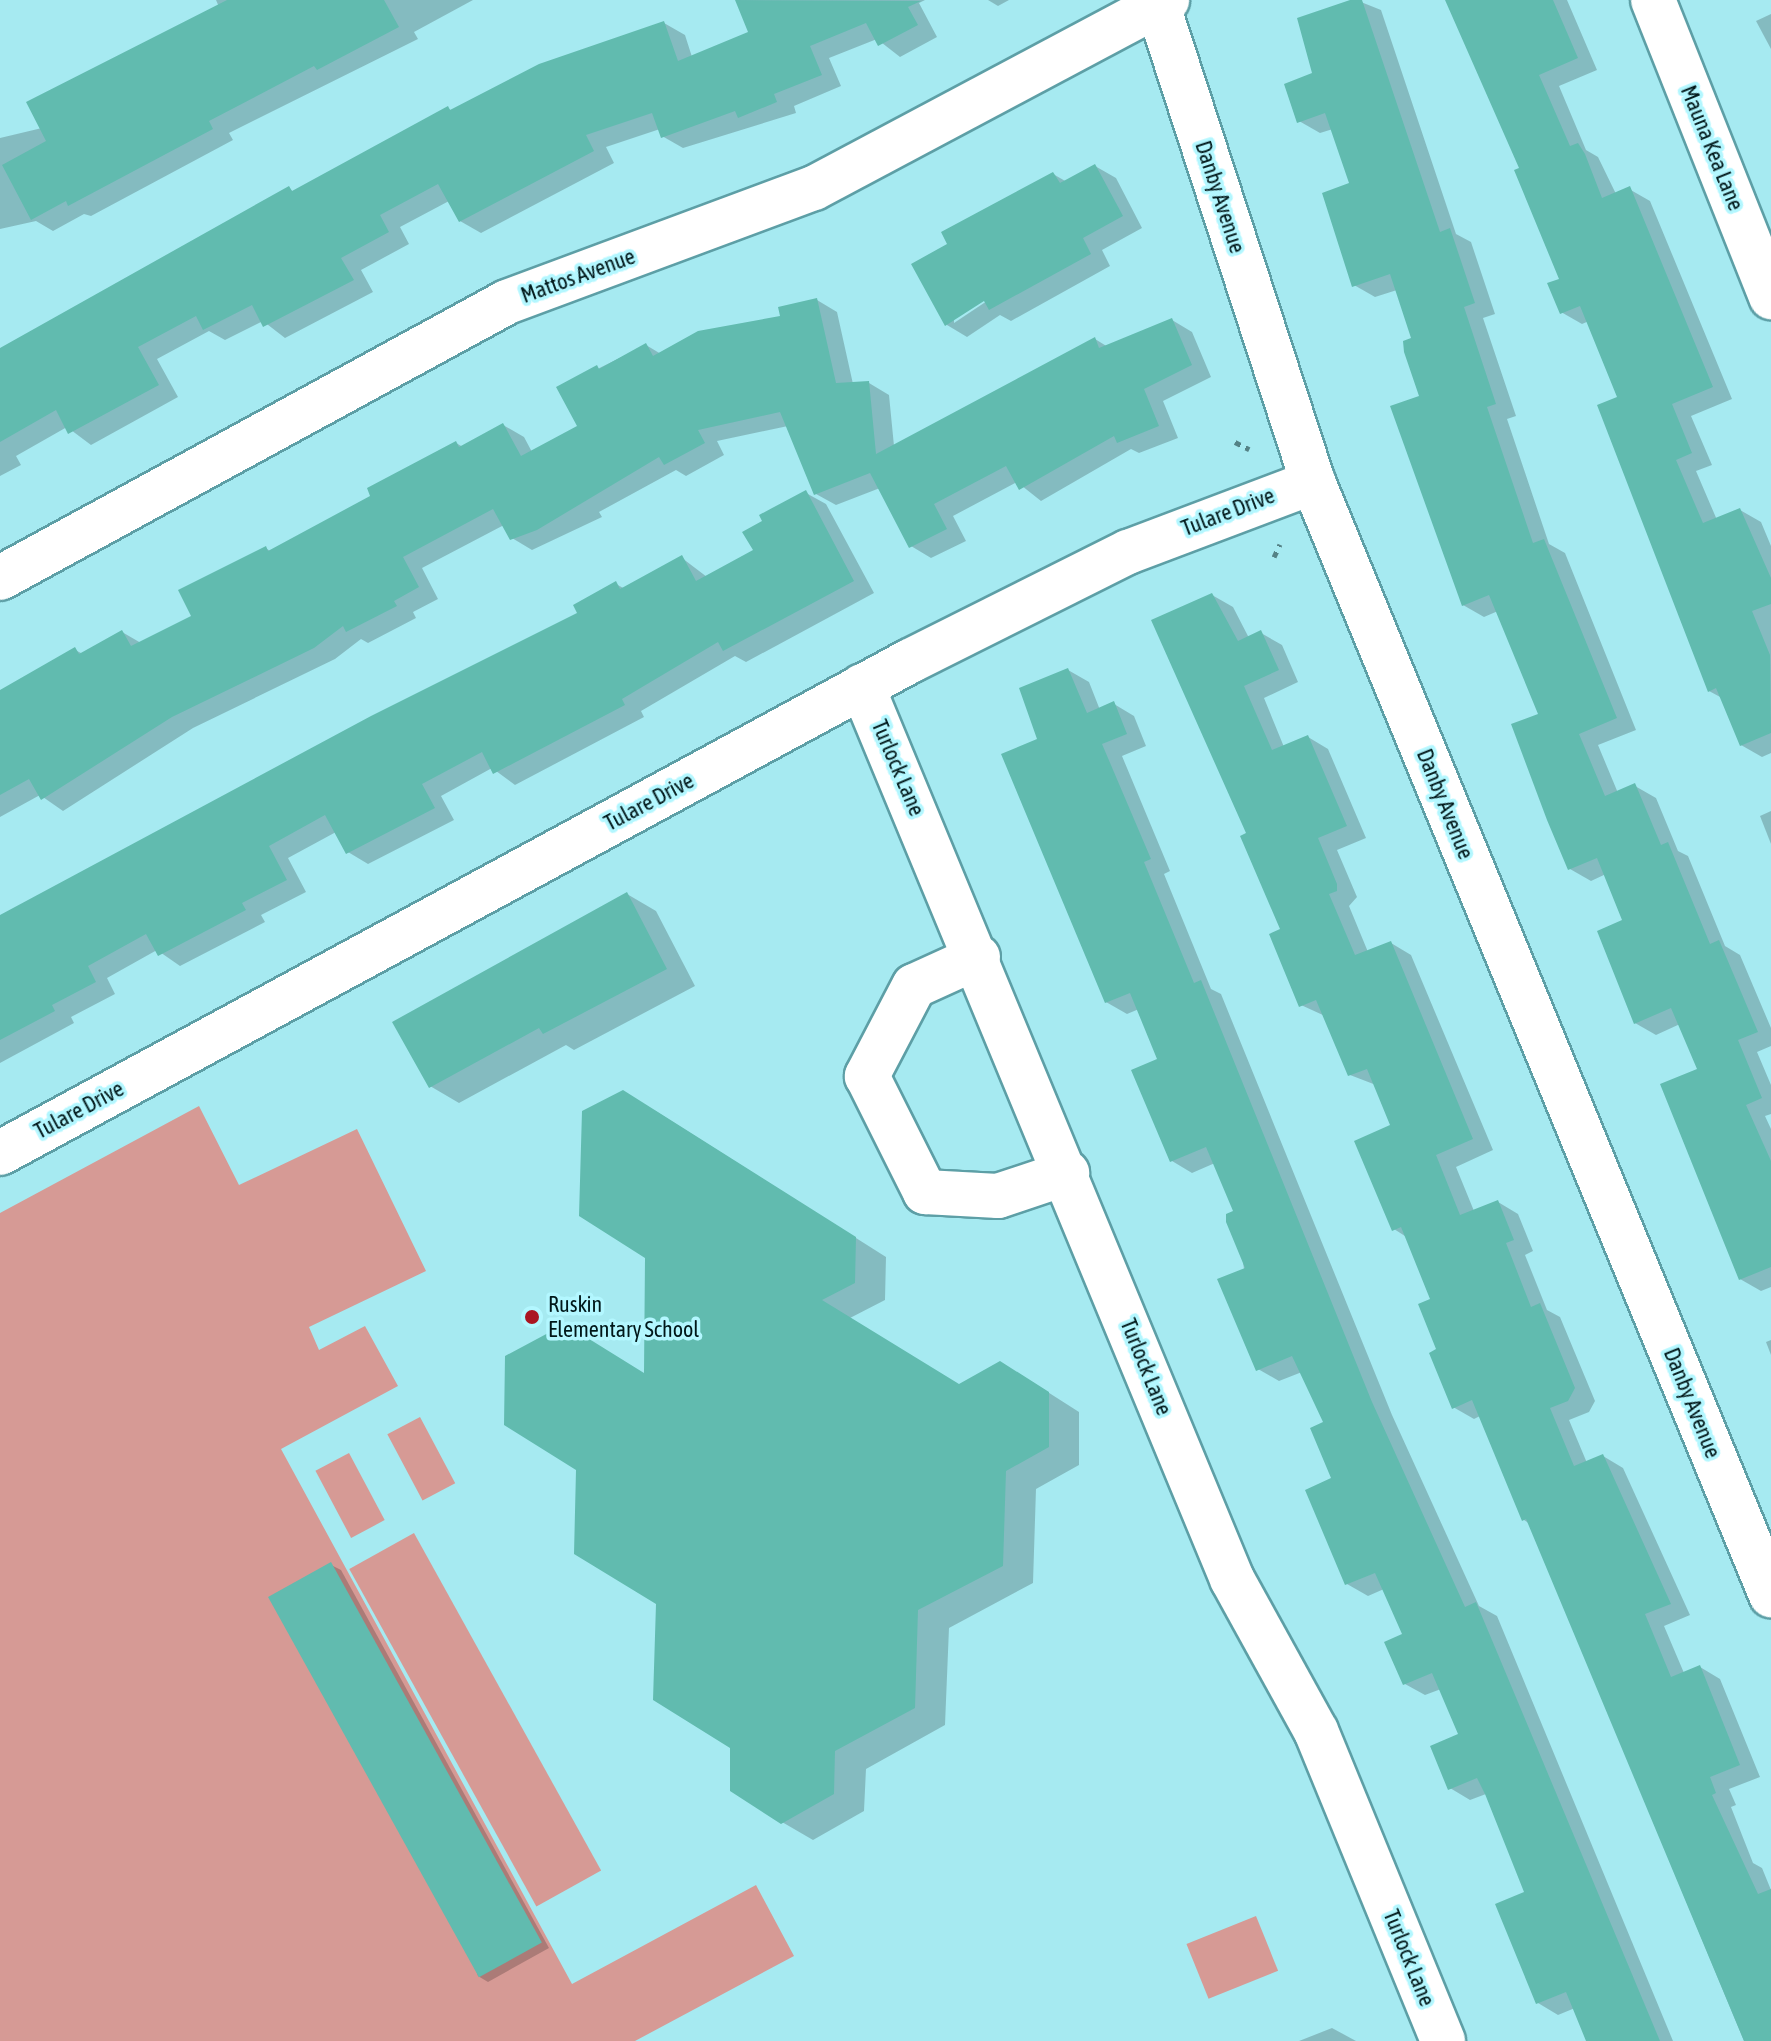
<!DOCTYPE html>
<style>
body{margin:0}
#map{position:relative;width:1771px;height:2041px;overflow:hidden;background:#a6eaf1;font-family:"Asap Condensed",sans-serif}
div>[style]{position:absolute}
.green>*{inset:0;background:#d69a95;transform-origin:0 0}
.shadow>*{inset:0;background:#0003}
.building>*{inset:0;background:#61bbaf;transform-origin:0 0}
.path>*{height:5px;margin-top:-2.5px;transform-origin:0;background:repeating-linear-gradient(90deg,#548286 0 6px,transparent 0 12px)}
.roads{filter:drop-shadow(2px 0 #5d9fa6) drop-shadow(-2px 0 #5d9fa6) drop-shadow(0 2px #5d9fa6) drop-shadow(0 -2px #5d9fa6)}
.minor>*{height:44px;margin:-22px;padding:0 22px;transform-origin:22px;border-radius:22px;background:#fff}
.dots>*{width:22px;height:22px;translate:-50% -50%;box-sizing:border-box;border:4px solid #b3f7ff;border-radius:50%}
span{translate:-50% -50%;white-space:nowrap;text-align:center;line-height:1.15;-webkit-text-stroke:7px #b3f7ff;paint-order:stroke}
.street-label{font-size:22px;color:#001719}
.poi-label{font-size:22px;color:#001719}
.left{translate:0 -50%;text-align:left}
</style>
<div id="map">
<div class="green">
<i style="clip-path:polygon(199px 1106px,239px 1185px,357px 1129px,426px 1271px,309px 1327px,319px 1350px,365px 1326px,398px 1386px,281px 1449px,572px 1984px,756px 1885px,794px 1956px,635px 2041px,0 2041px,0 1213px)"></i>
<i style="left:420px;top:1417px;width:75px;height:37px;rotate:62deg"></i>
<i style="left:349px;top:1453px;width:76px;height:38px;rotate:62deg"></i>
<i style="left:414px;top:1533px;width:386px;height:74px;rotate:61deg"></i>
<i style="left:1256px;top:1916px;width:59px;height:75px;rotate:68deg"></i>
</div>
<div class="shadow">
<i style="clip-path:polygon(216px 0,473px 0,414px 32px,418px 39px,229px 133px,233px 140px,91px 216px,84px 214px,53px 231px,36px 221px,0 229px,0 138px,42px 128px,219px 7px)"></i>
<i style="clip-path:polygon(737px 0,925px 0,919px 3px,937px 37px,900px 57px,877px 39px,829px 58px,841px 86px,794px 106px,796px 113px,683px 148px,662px 136px,660px 129px,606px 147px,614px 163px,481px 233px,460px 221px,449px 201px,400px 227px,409px 244px,361px 270px,373px 292px,285px 338px,263px 321px,225px 340px,209px 331px,157px 359px,178px 397px,91px 445px,67px 427px,16px 456px,21px 465px,0 476px,0 350px,289px 189px,294px 192px,448px 108px,452px 111px,664px 23px,685px 35px,692px 57px,751px 33px)"></i>
<i style="clip-path:polygon(988px 0,1009px 0,998px 6px)"></i>
<i style="clip-path:polygon(1356px 0,1381px 10px,1456px 234px,1471px 242px,1495px 314px,1483px 318px,1516px 416px,1507px 419px,1549px 544px,1565px 553px,1636px 730px,1598px 745px,1618px 793px,1635px 786px,1656px 798px,1678px 851px,1688px 856px,1725px 946px,1740px 955px,1771px 1028px,1771px 1046px,1757px 1052px,1771px 1085px,1771px 1114px,1765px 1116px,1771px 1129px,1771px 1287px,1761px 1291px,1740px 1279px,1700px 1070px,1680px 1024px,1656px 1035px,1635px 1023px,1625px 921px,1606px 874px,1591px 881px,1570px 869px,1540px 715px,1498px 611px,1484px 617px,1463px 605px,1414px 339px,1397px 290px,1375px 297px,1354px 285px,1351px 184px,1333px 129px,1320px 133px,1299px 121px,1314px 75px)"></i>
<i style="clip-path:polygon(1448px 0,1567px 0,1597px 70px,1559px 86px,1586px 150px,1598px 157px,1616px 194px,1629px 189px,1650px 201px,1732px 399px,1691px 416px,1712px 465px,1696px 471px,1717px 520px,1740px 510px,1761px 522px,1771px 546px,1771px 753px,1762px 757px,1741px 745px,1722px 698px,1709px 691px,1620px 398px,1589px 321px,1582px 324px,1561px 312px,1561px 280px,1521px 169px)"></i>
<i style="clip-path:polygon(1771px 14px,1771px 49px,1756px 21px)"></i>
<i style="clip-path:polygon(evenodd,1095px 166px,1116px 178px,1142px 228px,1102px 250px,1110px 266px,1011px 321px,1000px 315px,967px 337px,947px 325px,950px 245px,1053px 174px,1067px 182px,1095px 166px,991px 294px,993px 297px,954px 323px,954px 318px,991px 294px)"></i>
<i style="clip-path:polygon(817px 300px,837px 312px,853px 384px,869px 383px,889px 395px,894px 446px,1095px 339px,1108px 347px,1172px 320px,1192px 332px,1211px 377px,1163px 401px,1178px 438px,1139px 453px,1131px 449px,1041px 501px,1017px 482px,953px 516px,966px 541px,931px 558px,911px 546px,880px 488px,836px 505px,816px 494px,788px 426px,717px 441px,724px 455px,686px 476px,676px 470px,599px 512px,602px 517px,532px 550px,512px 538px,504px 525px,422px 568px,438px 599px,413px 612px,416px 618px,368px 643px,361px 639px,335px 659px,193px 728px,63px 811px,40px 795px,0 817px,0 691px,75px 650px,83px 654px,122px 632px,141px 643px,193px 616px,266px 548px,271px 552px,373px 497px,456px 443px,463px 447px,503px 425px,524px 437px,532px 452px,580px 427px,559px 388px,646px 345px,661px 354px,783px 318px)"></i>
<i style="clip-path:polygon(806px 493px,826px 504px,874px 593px,746px 662px,735px 656px,641px 711px,644px 717px,515px 785px,492px 768px,441px 796px,454px 820px,368px 864px,348px 852px,336px 832px,288px 858px,306px 892px,261px 915px,265px 922px,180px 966px,157px 950px,107px 978px,115px 994px,71px 1017px,74px 1023px,0 1063px,0 917px,580px 614px,616px 584px,625px 589px,682px 558px,707px 577px,755px 551px)"></i>
<i style="clip-path:polygon(1212px 595px,1233px 607px,1249px 638px,1261px 633px,1282px 645px,1298px 682px,1264px 698px,1284px 747px,1308px 737px,1328px 749px,1366px 838px,1337px 850px,1357px 897px,1349px 906px,1368px 952px,1391px 943px,1411px 955px,1493px 1150px,1456px 1167px,1474px 1211px,1498px 1202px,1518px 1214px,1533px 1251px,1525px 1255px,1547px 1310px,1560px 1317px,1595px 1401px,1589px 1412px,1569px 1420px,1587px 1463px,1603px 1456px,1623px 1468px,1690px 1615px,1664px 1626px,1684px 1673px,1700px 1667px,1720px 1679px,1760px 1777px,1729px 1789px,1736px 1805px,1731px 1807px,1753px 1863px,1762px 1868px,1771px 1890px,1771px 2041px,1744px 2041px,1530px 1524px,1524px 1520px,1480px 1416px,1474px 1419px,1453px 1407px,1433px 1300px,1408px 1238px,1394px 1229px,1392px 1127px,1376px 1085px,1350px 1075px,1325px 1016px,1301px 1005px,1283px 930px,1248px 834px)"></i>
<i style="clip-path:polygon(1068px 670px,1089px 682px,1100px 710px,1114px 704px,1134px 716px,1146px 746px,1122px 756px,1170px 871px,1164px 874px,1211px 989px,1221px 994px,1392px 1415px,1479px 1606px,1497px 1616px,1673px 2041px,1594px 2041px,1575px 2008px,1558px 2015px,1538px 2003px,1527px 1893px,1486px 1794px,1470px 1800px,1450px 1788px,1460px 1735px,1441px 1689px,1425px 1695px,1405px 1684px,1404px 1635px,1384px 1589px,1368px 1596px,1347px 1584px,1325px 1423px,1302px 1372px,1279px 1381px,1258px 1369px,1236px 1212px,1215px 1163px,1192px 1173px,1172px 1161px,1160px 1060px,1139px 1009px,1127px 1014px,1106px 1002px,1040px 740px)"></i>
<i style="clip-path:polygon(1771px 811px,1771px 844px,1760px 816px)"></i>
<i style="clip-path:polygon(627px 894px,656px 911px,695px 986px,574px 1050px,566px 1045px,459px 1103px,430px 1086px)"></i>
<i style="clip-path:polygon(654px 1110px,886px 1257px,885px 1300px,850px 1318px,960px 1386px,1032px 1382px,1079px 1412px,1079px 1465px,1036px 1489px,1033px 1583px,949px 1628px,945px 1725px,866px 1769px,864px 1811px,813px 1840px,782px 1822px,732px 1747px,658px 1603px,646px 1375px)"></i>
<i style="clip-path:polygon(1771px 1340px,1771px 1355px,1766px 1342px)"></i>
<i style="clip-path:polygon(331px 1565px,341px 1570px,549px 1948px,488px 1982px,478px 1976px)"></i>
<i style="clip-path:polygon(1332px 2028px,1356px 2041px,1299px 2041px)"></i>
</div>
<div class="building">
<i style="clip-path:polygon(227px 0,384px 0,399px 27px,317px 70px,314px 66px,209px 121px,213px 129px,68px 206px,66px 201px,31px 220px,2px 165px,46px 141px,26px 102px)"></i>
<i style="clip-path:polygon(735px 0,921px 1px,908px 7px,918px 25px,878px 46px,866px 23px,810px 46px,822px 75px,774px 94px,777px 102px,738px 118px,735px 111px,661px 138px,652px 113px,586px 135px,594px 151px,459px 222px,438px 184px,380px 215px,389px 232px,341px 258px,354px 280px,263px 327px,252px 305px,203px 330px,196px 316px,138px 347px,159px 385px,68px 434px,56px 410px,0 442px,0 348px,289px 186px,292px 191px,448px 106px,450px 110px,539px 64px,664px 21px,678px 61px,748px 32px)"></i>
<i style="clip-path:polygon(1350px 0,1362px 0,1440px 232px,1450px 228px,1475px 303px,1464px 307px,1496px 404px,1487px 407px,1533px 543px,1544px 539px,1617px 718px,1579px 734px,1605px 796px,1635px 783px,1661px 845px,1668px 842px,1710px 944px,1719px 940px,1758px 1032px,1738px 1040px,1762px 1098px,1746px 1105px,1771px 1161px,1771px 1267px,1739px 1280px,1660px 1084px,1697px 1069px,1671px 1008px,1634px 1024px,1597px 931px,1622px 920px,1597px 858px,1568px 870px,1547px 820px,1511px 724px,1538px 714px,1489px 595px,1462px 606px,1390px 406px,1419px 396px,1404px 352px,1403px 341px,1411px 338px,1390px 274px,1352px 287px,1322px 193px,1349px 183px,1325px 113px,1297px 123px,1284px 84px,1312px 73px,1297px 18px)"></i>
<i style="clip-path:polygon(1445px 0,1553px 0,1578px 58px,1539px 75px,1570px 146px,1578px 143px,1585px 154px,1602px 198px,1630px 186px,1713px 387px,1672px 404px,1692px 453px,1676px 460px,1703px 523px,1740px 508px,1771px 578px,1771px 604px,1752px 611px,1770px 655px,1771px 733px,1740px 746px,1716px 688px,1708px 692px,1597px 405px,1617px 397px,1580px 306px,1560px 314px,1547px 283px,1559px 279px,1514px 170px,1519px 168px)"></i>
<i style="clip-path:polygon(1095px 164px,1123px 216px,1083px 238px,1091px 254px,989px 310px,984px 301px,945px 326px,911px 264px,947px 244px,941px 232px,1053px 172px,1060px 183px)"></i>
<i style="clip-path:polygon(817px 298px,836px 383px,869px 381px,876px 454px,1095px 337px,1099px 348px,1172px 318px,1192px 365px,1144px 389px,1159px 426px,1117px 443px,1114px 436px,1019px 490px,1006px 466px,934px 504px,947px 529px,909px 548px,870px 473px,814px 495px,780px 412px,698px 430px,705px 443px,664px 465px,659px 457px,537px 530px,510px 540px,493px 509px,403px 557px,419px 587px,394px 601px,397px 606px,346px 632px,343px 626px,314px 648px,172px 717px,41px 800px,29px 779px,0 795px,0 690px,75px 647px,79px 654px,122px 630px,131px 646px,191px 616px,178px 590px,266px 546px,268px 551px,370px 496px,367px 488px,456px 441px,459px 447px,503px 423px,521px 456px,577px 426px,556px 387px,597px 365px,599px 369px,646px 343px,653px 356px,698px 331px,780px 316px,778px 307px)"></i>
<i style="clip-path:polygon(806px 490px,854px 581px,723px 651px,718px 642px,622px 699px,625px 705px,493px 774px,482px 752px,422px 784px,435px 808px,346px 854px,325px 815px,269px 846px,287px 880px,242px 903px,246px 910px,158px 956px,146px 934px,88px 966px,96px 982px,52px 1005px,55px 1011px,0 1040px,0 915px,371px 716px,577px 613px,573px 605px,616px 581px,620px 589px,682px 555px,696px 581px,753px 550px,742px 532px,762px 521px,759px 515px)"></i>
<i style="clip-path:polygon(1212px 593px,1238px 641px,1261px 630px,1279px 670px,1244px 686px,1272px 750px,1308px 735px,1347px 826px,1318px 838px,1337px 884px,1337px 891px,1329px 894px,1355px 955px,1391px 941px,1473px 1139px,1436px 1155px,1460px 1215px,1498px 1200px,1514px 1240px,1506px 1243px,1531px 1307px,1540px 1303px,1575px 1388px,1568px 1401px,1550px 1408px,1574px 1466px,1603px 1454px,1671px 1604px,1645px 1614px,1671px 1677px,1700px 1665px,1740px 1765px,1710px 1777px,1716px 1793px,1712px 1795px,1758px 1894px,1771px 1889px,1771px 2041px,1744px 2041px,1526px 1519px,1522px 1521px,1472px 1400px,1452px 1409px,1429px 1353px,1436px 1349px,1418px 1304px,1430px 1299px,1401px 1227px,1392px 1231px,1354px 1141px,1390px 1125px,1367px 1069px,1348px 1076px,1316px 1000px,1299px 1007px,1269px 934px,1280px 929px,1240px 836px,1246px 833px,1151px 620px)"></i>
<i style="clip-path:polygon(1068px 668px,1087px 713px,1114px 701px,1127px 734px,1102px 744px,1151px 859px,1144px 862px,1194px 983px,1201px 980px,1372px 1402px,1465px 1607px,1476px 1602px,1660px 2041px,1586px 2041px,1566px 1992px,1536px 2004px,1495px 1904px,1524px 1892px,1485px 1794px,1477px 1778px,1448px 1790px,1430px 1746px,1458px 1734px,1432px 1673px,1403px 1685px,1384px 1642px,1402px 1634px,1375px 1573px,1345px 1585px,1305px 1490px,1331px 1478px,1310px 1428px,1323px 1422px,1292px 1356px,1256px 1371px,1217px 1279px,1245px 1268px,1226px 1222px,1226px 1214px,1233px 1211px,1206px 1147px,1170px 1162px,1131px 1070px,1157px 1059px,1130px 993px,1105px 1003px,1001px 754px,1037px 739px,1019px 688px)"></i>
<i style="clip-path:polygon(627px 892px,667px 969px,543px 1034px,539px 1028px,429px 1088px,392px 1022px)"></i>
<i style="clip-path:polygon(623px 1090px,856px 1237px,855px 1283px,822px 1300px,959px 1384px,1000px 1361px,1049px 1392px,1049px 1447px,1006px 1471px,1003px 1566px,918px 1610px,915px 1708px,835px 1751px,834px 1794px,781px 1824px,730px 1791px,730px 1748px,653px 1700px,656px 1604px,574px 1554px,576px 1470px,504px 1425px,505px 1356px,565px 1324px,644px 1373px,645px 1258px,579px 1216px,582px 1111px)"></i>
<i style="left:331px;top:1562px;width:435px;height:72px;rotate:61deg"></i>
</div>
<div class="path">
<i style="left:1235px;top:442px;width:16px;rotate:27deg"></i>
<i style="left:1274px;top:557px;width:14px;rotate:-65deg"></i>
</div>
<div class="roads">
<div class="minor">
<i style="left:1156px;top:0;width:507px;rotate:71.96deg"></i>
<i style="left:1313px;top:482px;width:1204px;rotate:67.63deg"></i>
<i style="left:1653px;top:0;width:320px;rotate:68.3deg"></i>
<i style="left:0;top:578px;width:577px;rotate:-28.56deg"></i>
<i style="left:507px;top:302px;width:327px;rotate:-20.4deg"></i>
<i style="left:814px;top:188px;width:400px;rotate:-28deg"></i>
<i style="left:862px;top:686px;width:967px;rotate:67.49deg"></i>
<i style="left:1232px;top:1579px;width:174px;rotate:61.1deg"></i>
<i style="left:1316px;top:1731px;width:335px;rotate:67.7deg"></i>
<i style="left:978px;top:957px;width:70px;rotate:155.6deg"></i>
<i style="left:914px;top:986px;width:102px;rotate:117.6deg"></i>
<i style="left:867px;top:1076px;width:130px;rotate:63.4deg"></i>
<i style="left:925px;top:1192px;width:73px;rotate:3.1deg"></i>
<i style="left:998px;top:1196px;width:73px;rotate:-18.4deg"></i>
<i style="left:0;top:1153px;width:1034px;rotate:-28.4deg"></i>
<i style="left:910px;top:661px;width:244px;rotate:-26.6deg"></i>
<i style="left:1128px;top:552px;width:198px;rotate:-20.7deg"></i>
</div>
</div>
<div class="dots">
<i style="left:532px;top:1317px;background:#aa1522"></i>
</div>
<div class="street-label">
<span style="left:1712px;top:148px;rotate:68deg">Mauna Kea Lane</span>
<span style="left:1220px;top:197px;rotate:72deg">Danby Avenue</span>
<span style="left:578px;top:276px;rotate:-20deg">Mattos Avenue</span>
<span style="left:1228px;top:512px;rotate:-21deg">Tulare Drive</span>
<span style="left:898px;top:768px;rotate:67deg">Turlock Lane</span>
<span style="left:649px;top:802px;rotate:-28deg">Tulare Drive</span>
<span style="left:1445px;top:804px;rotate:68deg">Danby Avenue</span>
<span style="left:79px;top:1110px;rotate:-28deg">Tulare Drive</span>
<span style="left:1146px;top:1367px;rotate:68deg">Turlock Lane</span>
<span style="left:1692px;top:1403px;rotate:68deg">Danby Avenue</span>
<span style="left:1409px;top:1958px;rotate:68deg">Turlock Lane</span>
</div>
<div class="poi-label">
<span class="left" style="left:548px;top:1317px">Ruskin<br>Elementary School</span>
</div>
</div>
